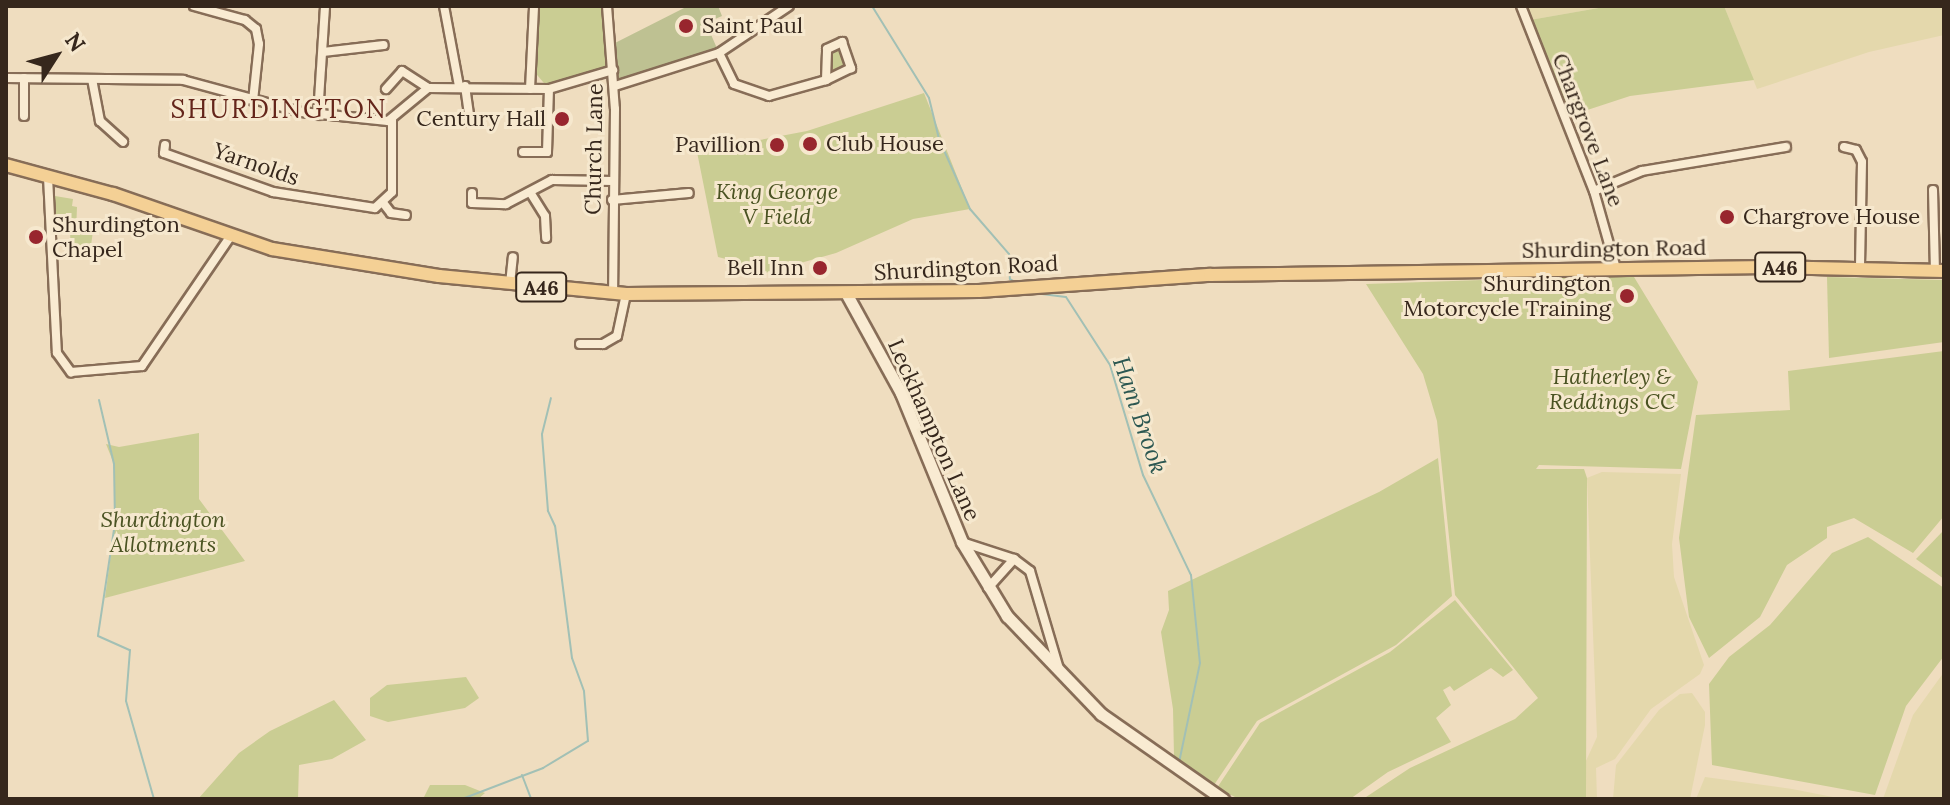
<!DOCTYPE html>
<style>
body{margin:0}
#map{position:relative;width:1950px;height:805px;overflow:hidden;background:#efddbf;font-family:Lora,serif}
div>[style]{position:absolute}
.farmland>*{inset:0;background:#e4d8ac}
.green>*{inset:0;background:#cacd93}
.cemetery>*{inset:0;background:#bec192}
.stream>*{height:2px;margin:-1px;padding:0 1px;transform-origin:1px;border-radius:1px;background:#a2c0b5}
.roads{filter:drop-shadow(2px 0 #876d57) drop-shadow(-2px 0 #876d57) drop-shadow(0 2px #876d57) drop-shadow(0 -2px #876d57)}
.street>*{height:8px;margin:-4px;padding:0 4px;transform-origin:4px;border-radius:4px;background:#f9ebd2}
.secondary>*{height:11px;margin:-5.5px;padding:0 5.5px;transform-origin:5.5px;border-radius:5.5px;background:#f9ebd2}
.primary>*{height:12px;margin:-6px;padding:0 6px;transform-origin:6px;border-radius:6px;background:#f4d095}
.dots>*{width:22px;height:22px;translate:-50% -50%;box-sizing:border-box;border:4px solid #f6e8ce;border-radius:50%}
span{translate:-50% -50%;white-space:nowrap;text-align:center;line-height:1.15;-webkit-text-stroke:6px #f6e8ce;paint-order:stroke}
.shield-label span{padding:2px 6px;background:#f6e8ce;border:2px solid;border-radius:6px;-webkit-text-stroke-width:0}
.shield-label{font-size:20px;color:#36271c;font-weight:700}
.poi-label{font-size:22px;color:#36271c}
.left{translate:0 -50%;text-align:left}
.right{translate:-100% -50%;text-align:right}
.street-label{font-size:22px;color:#36271c}
.park-label{font-size:22px;color:#4a5322;font-style:italic}
.water-label{font-size:24px;color:#2b5751;font-style:italic}
.quarter-label{font-size:26px;color:#64251a;letter-spacing:2px}
.frame{position:absolute;inset:0;border:8px solid #36271c;pointer-events:none}
.north{position:absolute;left:16px;top:16px;width:80px;height:80px;-webkit-text-stroke:6px #f6e8ce;paint-order:stroke;rotate:54deg;font-size:22px;font-weight:700;line-height:32px;text-align:center;color:#36271c}
.north::after{content:'';display:block;margin:auto;width:28px;height:36px;background:#36271c;clip-path:polygon(50% 0,100% 100%,50% 72%,0 100%)}
</style>
<div id="map">
<div class="farmland">
<i style="clip-path:polygon(1526px 6px,1610px 6px,1530px 20px)"></i>
<i style="clip-path:polygon(1724px 6px,1944px 6px,1944px 35px,1869px 52px,1757px 89px)"></i>
<i style="clip-path:polygon(1602px 472px,1681px 474px,1672px 544px,1674px 577px,1704px 665px,1700px 674px,1651px 709px,1615px 759px,1596px 768px,1597px 799px,1585px 799px,1585px 763px,1597px 737px,1587px 478px)"></i>
<i style="clip-path:polygon(1944px 672px,1944px 799px,1883px 799px,1913px 715px)"></i>
<i style="clip-path:polygon(1692px 693px,1705px 712px,1705px 725px,1690px 799px,1613px 799px,1616px 765px,1659px 710px,1680px 694px)"></i>
<i style="clip-path:polygon(1705px 777px,1792px 789px,1843px 799px,1696px 799px)"></i>
</div>
<div class="green">
<i style="clip-path:polygon(534px 6px,607px 6px,613px 70px,549px 89px,532px 69px)"></i>
<i style="clip-path:polygon(1610px 6px,1724px 6px,1754px 80px,1630px 96px,1566px 117px,1530px 20px)"></i>
<i style="clip-path:polygon(839px 42px,852px 63px,836px 73px,830px 68px,828px 47px)"></i>
<i style="clip-path:polygon(924px 93px,970px 209px,913px 219px,836px 253px,765px 273px,740px 275px,738px 262px,718px 257px,697px 152px,807px 131px)"></i>
<i style="clip-path:polygon(55px 196px,73px 199px,72px 206px,77px 207px,76px 232px,93px 231px,89px 260px,71px 260px,70px 229px,56px 229px)"></i>
<i style="clip-path:polygon(1531px 274px,1634px 277px,1698px 382px,1681px 469px,1539px 465px,1536px 469px,1584px 469px,1587px 478px,1586px 799px,1363px 799px,1410px 768px,1515px 719px,1538px 698px,1455px 595px,1437px 421px,1423px 374px,1366px 284px,1482px 280px,1530px 282px,1531px 287px)"></i>
<i style="clip-path:polygon(1827px 277px,1944px 280px,1944px 342px,1829px 358px)"></i>
<i style="clip-path:polygon(1944px 351px,1944px 516px,1913px 553px,1854px 518px,1827px 527px,1827px 538px,1787px 565px,1760px 617px,1709px 658px,1689px 617px,1679px 538px,1696px 415px,1790px 410px,1788px 371px)"></i>
<i style="clip-path:polygon(199px 433px,199px 499px,245px 561px,105px 598px,115px 523px,114px 464px,106px 444px,119px 447px)"></i>
<i style="clip-path:polygon(1438px 458px,1452px 596px,1396px 645px,1257px 721px,1214px 785px,1182px 764px,1174px 756px,1173px 709px,1161px 632px,1169px 610px,1168px 591px,1379px 492px)"></i>
<i style="clip-path:polygon(1944px 530px,1944px 579px,1916px 559px)"></i>
<i style="clip-path:polygon(1868px 537px,1944px 588px,1944px 656px,1906px 706px,1875px 795px,1712px 765px,1709px 684px,1729px 657px,1770px 625px,1832px 553px)"></i>
<i style="clip-path:polygon(1455px 600px,1513px 670px,1503px 677px,1491px 668px,1454px 691px,1450px 686px,1443px 690px,1451px 705px,1436px 718px,1451px 742px,1388px 772px,1350px 799px,1239px 799px,1217px 788px,1260px 723px,1390px 652px)"></i>
<i style="clip-path:polygon(466px 677px,479px 698px,465px 708px,388px 722px,370px 716px,370px 698px,387px 685px)"></i>
<i style="clip-path:polygon(334px 700px,366px 740px,332px 759px,299px 765px,298px 799px,198px 799px,239px 753px,270px 731px)"></i>
<i style="clip-path:polygon(430px 785px,465px 785px,485px 793px,478px 799px,423px 799px)"></i>
</div>
<div class="cemetery">
<i style="clip-path:polygon(688px 6px,718px 6px,722px 16px,706px 23px,719px 53px,615px 86px,611px 45px)"></i>
</div>
<div class="stream">
<i style="left:872px;top:6px;width:108px;rotate:58.2deg"></i>
<i style="left:929px;top:98px;width:42px;rotate:76.3deg"></i>
<i style="left:939px;top:139px;width:77px;rotate:66.1deg"></i>
<i style="left:970px;top:209px;width:60px;rotate:49.1deg"></i>
<i style="left:1009px;top:254px;width:25px;rotate:88deg"></i>
<i style="left:1010px;top:279px;width:6px;rotate:31deg"></i>
<i style="left:1034px;top:293px;width:32px;rotate:7deg"></i>
<i style="left:1066px;top:297px;width:81px;rotate:57.1deg"></i>
<i style="left:1110px;top:365px;width:115px;rotate:73.3deg"></i>
<i style="left:1143px;top:475px;width:111px;rotate:64.4deg"></i>
<i style="left:1191px;top:575px;width:88px;rotate:84.2deg"></i>
<i style="left:1200px;top:663px;width:102px;rotate:101.9deg"></i>
<i style="left:99px;top:400px;width:66px;rotate:76.8deg"></i>
<i style="left:114px;top:464px;width:59px;rotate:89deg"></i>
<i style="left:115px;top:523px;width:114px;rotate:98.6deg"></i>
<i style="left:98px;top:636px;width:35px;rotate:24deg"></i>
<i style="left:130px;top:650px;width:51px;rotate:94.5deg"></i>
<i style="left:126px;top:701px;width:102px;rotate:74.1deg"></i>
<i style="left:522px;top:775px;width:26px;rotate:69deg"></i>
<i style="left:1190px;top:783px;width:28px;rotate:35deg"></i>
<i style="left:462px;top:799px;width:87px;rotate:-20.9deg"></i>
<i style="left:543px;top:768px;width:52px;rotate:-31deg"></i>
<i style="left:588px;top:741px;width:50px;rotate:-94.6deg"></i>
<i style="left:584px;top:691px;width:35px;rotate:-110deg"></i>
<i style="left:572px;top:658px;width:133px;rotate:-97.3deg"></i>
<i style="left:555px;top:526px;width:17px;rotate:-115deg"></i>
<i style="left:548px;top:511px;width:77px;rotate:-94.5deg"></i>
<i style="left:542px;top:434px;width:37px;rotate:-76deg"></i>
</div>
<div class="roads">
<div class="street">
<i style="left:194px;top:6px;width:53px;rotate:15.4deg"></i>
<i style="left:245px;top:20px;width:14px;rotate:39deg"></i>
<i style="left:256px;top:29px;width:15px;rotate:79deg"></i>
<i style="left:259px;top:44px;width:57px;rotate:96deg"></i>
<i style="left:444px;top:6px;width:81px;rotate:79.4deg"></i>
<i style="left:607px;top:6px;width:103px;rotate:85.6deg"></i>
<i style="left:615px;top:109px;width:184px;rotate:90.6deg"></i>
<i style="left:1521px;top:6px;width:199px;rotate:68.5deg"></i>
<i style="left:1594px;top:191px;width:81px;rotate:74.2deg"></i>
<i style="left:323px;top:52px;width:61px;rotate:-6.5deg"></i>
<i style="left:719px;top:53px;width:34px;rotate:64deg"></i>
<i style="left:734px;top:84px;width:37px;rotate:19deg"></i>
<i style="left:769px;top:96px;width:59px;rotate:-15.7deg"></i>
<i style="left:826px;top:80px;width:31px;rotate:-88deg"></i>
<i style="left:827px;top:49px;width:17px;rotate:-25deg"></i>
<i style="left:842px;top:42px;width:28px;rotate:71deg"></i>
<i style="left:851px;top:68px;width:28px;rotate:154deg"></i>
<i style="left:6px;top:78px;width:177px;rotate:0.6deg"></i>
<i style="left:183px;top:80px;width:122px;rotate:15.2deg"></i>
<i style="left:301px;top:112px;width:87px;rotate:5.9deg"></i>
<i style="left:388px;top:121px;width:52px;rotate:-39.5deg"></i>
<i style="left:428px;top:88px;width:121px;rotate:0.5deg"></i>
<i style="left:549px;top:89px;width:67px;rotate:-16.5deg"></i>
<i style="left:24px;top:78px;width:38px;rotate:90deg"></i>
<i style="left:92px;top:79px;width:43px;rotate:79.2deg"></i>
<i style="left:100px;top:121px;width:31px;rotate:42deg"></i>
<i style="left:465px;top:86px;width:36px;rotate:82deg"></i>
<i style="left:615px;top:86px;width:109px;rotate:-17.6deg"></i>
<i style="left:719px;top:53px;width:84px;rotate:-33.9deg"></i>
<i style="left:386px;top:89px;width:24px;rotate:-48deg"></i>
<i style="left:402px;top:71px;width:31px;rotate:33deg"></i>
<i style="left:530px;top:89px;width:83px;rotate:-87.2deg"></i>
<i style="left:318px;top:115px;width:109px;rotate:-86.3deg"></i>
<i style="left:165px;top:145px;width:8px;rotate:97deg"></i>
<i style="left:164px;top:153px;width:116px;rotate:19.7deg"></i>
<i style="left:273px;top:192px;width:103px;rotate:8.9deg"></i>
<i style="left:375px;top:208px;width:23px;rotate:-43deg"></i>
<i style="left:392px;top:192px;width:72px;rotate:-90deg"></i>
<i style="left:1844px;top:147px;width:12px;rotate:14deg"></i>
<i style="left:1856px;top:150px;width:13px;rotate:63deg"></i>
<i style="left:1862px;top:162px;width:107px;rotate:91.1deg"></i>
<i style="left:523px;top:152px;width:24px"></i>
<i style="left:547px;top:152px;width:63px;rotate:-88.2deg"></i>
<i style="left:48px;top:177px;width:176px;rotate:87.1deg"></i>
<i style="left:57px;top:353px;width:24px;rotate:54deg"></i>
<i style="left:71px;top:372px;width:71px;rotate:-4.8deg"></i>
<i style="left:142px;top:366px;width:156px;rotate:-55.7deg"></i>
<i style="left:1933px;top:190px;width:81px;rotate:88.6deg"></i>
<i style="left:1594px;top:191px;width:52px;rotate:-22.6deg"></i>
<i style="left:1642px;top:171px;width:146px;rotate:-9.5deg"></i>
<i style="left:530px;top:192px;width:28px;rotate:58deg"></i>
<i style="left:545px;top:216px;width:22px;rotate:87deg"></i>
<i style="left:472px;top:193px;width:10px;rotate:90deg"></i>
<i style="left:472px;top:203px;width:34px;rotate:2deg"></i>
<i style="left:506px;top:204px;width:52px;rotate:-27.6deg"></i>
<i style="left:552px;top:180px;width:61px;rotate:0.9deg"></i>
<i style="left:612px;top:200px;width:77px;rotate:-5.2deg"></i>
<i style="left:384px;top:204px;width:11px;rotate:52deg"></i>
<i style="left:391px;top:213px;width:15px;rotate:8deg"></i>
<i style="left:510px;top:284px;width:27px;rotate:-84deg"></i>
<i style="left:580px;top:344px;width:23px"></i>
<i style="left:603px;top:344px;width:16px;rotate:-30deg"></i>
<i style="left:617px;top:336px;width:43px;rotate:-77.9deg"></i>
<i style="left:962px;top:542px;width:55px;rotate:18.1deg"></i>
<i style="left:1014px;top:559px;width:20px;rotate:37deg"></i>
<i style="left:1030px;top:571px;width:102px;rotate:73.5deg"></i>
<i style="left:988px;top:588px;width:39px;rotate:-48deg"></i>
</div>
<div class="secondary">
<i style="left:846px;top:293px;width:114px;rotate:61.2deg"></i>
<i style="left:901px;top:393px;width:161px;rotate:67.7deg"></i>
<i style="left:962px;top:542px;width:87px;rotate:58.7deg"></i>
<i style="left:1007px;top:616px;width:136px;rotate:46.2deg"></i>
<i style="left:1101px;top:714px;width:149px;rotate:34.9deg"></i>
</div>
<div class="primary">
<i style="left:6px;top:165px;width:111px;rotate:15.2deg"></i>
<i style="left:113px;top:194px;width:168px;rotate:19.1deg"></i>
<i style="left:272px;top:249px;width:169px;rotate:9.2deg"></i>
<i style="left:439px;top:276px;width:188px;rotate:5.5deg"></i>
<i style="left:626px;top:294px;width:353px;rotate:-0.5deg"></i>
<i style="left:979px;top:291px;width:232px;rotate:-4deg"></i>
<i style="left:1210px;top:275px;width:558px;rotate:-0.82deg"></i>
<i style="left:1768px;top:267px;width:176px;rotate:1.3deg"></i>
</div>
</div>
<div class="dots">
<i style="left:686px;top:26px;background:#98262e"></i>
<i style="left:562px;top:119px;background:#98262e"></i>
<i style="left:810px;top:144px;background:#98262e"></i>
<i style="left:777px;top:145px;background:#98262e"></i>
<i style="left:1727px;top:217px;background:#98262e"></i>
<i style="left:36px;top:237px;background:#98262e"></i>
<i style="left:820px;top:268px;background:#98262e"></i>
<i style="left:1627px;top:296px;background:#98262e"></i>
</div>
<div class="shield-label">
<span style="left:1780px;top:267px">A46</span>
<span style="left:541px;top:287px">A46</span>
</div>
<div class="poi-label">
<span class="left" style="left:702px;top:26px">Saint Paul</span>
<span class="right" style="left:546px;top:119px">Century Hall</span>
<span class="left" style="left:826px;top:144px">Club House</span>
<span class="right" style="left:761px;top:145px">Pavillion</span>
<span class="left" style="left:1743px;top:217px">Chargrove House</span>
<span class="left" style="left:52px;top:237px">Shurdington<br>Chapel</span>
<span class="right" style="left:804px;top:268px">Bell Inn</span>
<span class="right" style="left:1611px;top:296px">Shurdington<br>Motorcycle Training</span>
</div>
<div class="street-label">
<span style="left:1588px;top:130px;rotate:69deg">Chargrove Lane</span>
<span style="left:594px;top:149px;rotate:-89deg">Church Lane</span>
<span style="left:256px;top:164px;rotate:19deg">Yarnolds</span>
<span style="left:1614px;top:249px;rotate:-1deg">Shurdington Road</span>
<span style="left:966px;top:268px;rotate:-3deg">Shurdington Road</span>
<span style="left:934px;top:430px;rotate:66deg">Leckhampton Lane</span>
</div>
<div class="park-label">
<span style="left:777px;top:204px">King George<br>V Field</span>
<span style="left:1612px;top:389px">Hatherley &amp;<br>Reddings CC</span>
<span style="left:163px;top:532px">Shurdington<br>Allotments</span>
</div>
<div class="water-label">
<span style="left:1140px;top:415px;rotate:71deg">Ham Brook</span>
</div>
<div class="quarter-label">
<span style="left:279px;top:109px">SHURDINGTON</span>
</div>
<div class="frame"></div>
<div class="north">N</div>
</div>
